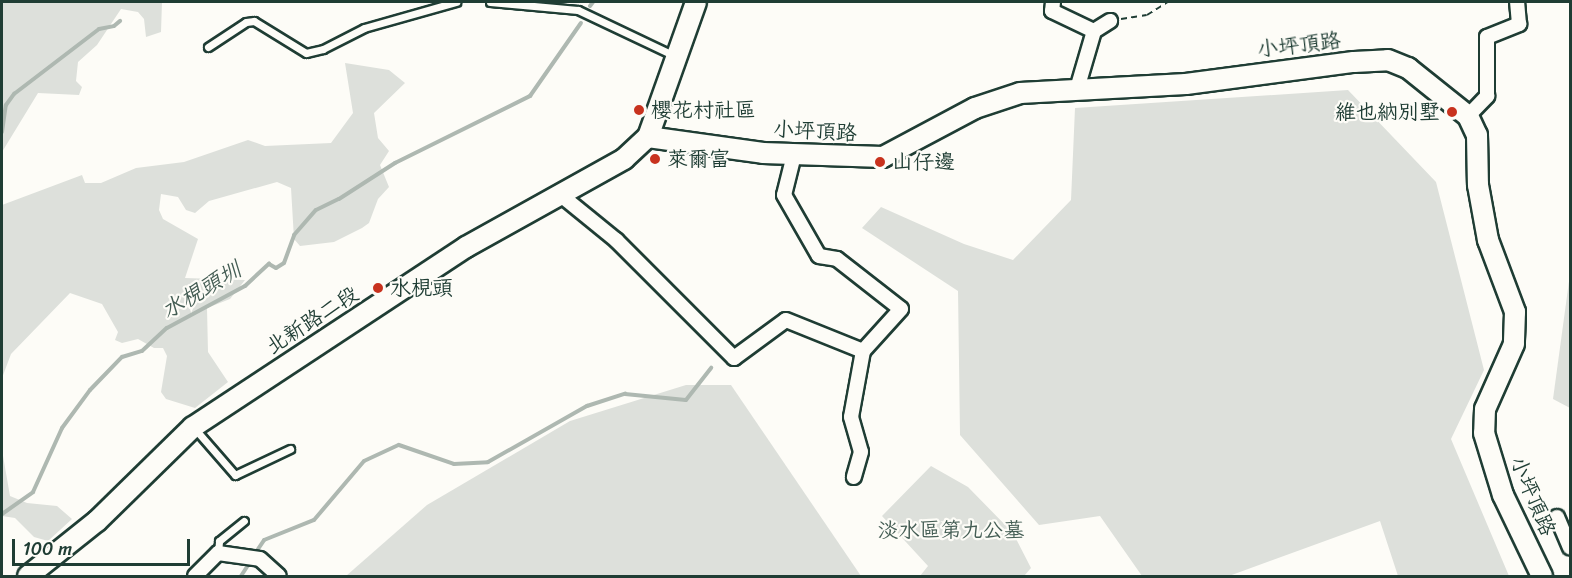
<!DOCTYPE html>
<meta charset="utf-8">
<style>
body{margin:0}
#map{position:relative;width:1572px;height:578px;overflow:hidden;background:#fdfcf7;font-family:Sriracha,"LXGW WenKai TC",sans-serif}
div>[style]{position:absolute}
.green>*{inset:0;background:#dde0db}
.stream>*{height:4px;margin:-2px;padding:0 2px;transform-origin:2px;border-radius:2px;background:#aeb8b1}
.path>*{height:2px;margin-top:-1px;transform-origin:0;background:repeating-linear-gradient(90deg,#1f3d34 0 6px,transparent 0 10.5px)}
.roads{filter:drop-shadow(2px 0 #1f3d34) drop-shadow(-2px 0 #1f3d34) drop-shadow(0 2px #1f3d34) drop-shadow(0 -2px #1f3d34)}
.lane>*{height:7px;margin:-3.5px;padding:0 3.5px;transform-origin:3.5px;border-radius:3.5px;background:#fdfcf7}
.street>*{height:14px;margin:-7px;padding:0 7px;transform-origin:7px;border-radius:7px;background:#fdfcf7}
.secondary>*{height:20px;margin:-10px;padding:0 10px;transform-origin:10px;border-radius:10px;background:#fdfcf7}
.dots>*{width:16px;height:16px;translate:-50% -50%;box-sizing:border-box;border:3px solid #fdfcf7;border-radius:50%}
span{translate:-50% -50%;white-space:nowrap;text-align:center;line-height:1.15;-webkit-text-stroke:4.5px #fdfcf7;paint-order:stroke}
.street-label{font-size:21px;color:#1f3d34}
.poi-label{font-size:21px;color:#1f3d34}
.left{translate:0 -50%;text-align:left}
.right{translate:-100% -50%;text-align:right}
.park-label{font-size:21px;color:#455e55}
.water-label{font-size:22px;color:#435c53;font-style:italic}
.frame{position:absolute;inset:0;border:3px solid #1f3d34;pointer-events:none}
.scale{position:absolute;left:12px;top:539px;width:178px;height:27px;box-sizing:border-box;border:3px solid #1f3d34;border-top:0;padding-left:8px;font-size:18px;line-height:21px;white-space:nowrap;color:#1f3d34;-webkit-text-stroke:4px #fdfcf7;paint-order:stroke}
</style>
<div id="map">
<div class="green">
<i style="clip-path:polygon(2px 2px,162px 2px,161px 32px,146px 37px,144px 19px,138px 12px,121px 9px,97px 45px,78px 62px,76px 81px,82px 87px,79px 95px,38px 93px,2px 152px)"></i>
<i style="clip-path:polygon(345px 63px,389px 70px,405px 83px,374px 113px,378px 138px,389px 151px,380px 165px,389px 187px,378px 199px,369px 223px,362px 228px,334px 242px,300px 246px,294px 239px,291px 188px,277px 182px,209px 201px,195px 213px,186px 210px,178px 197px,161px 194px,159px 210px,163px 219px,198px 239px,185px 278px,245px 280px,230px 299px,207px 308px,208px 352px,228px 382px,195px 408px,166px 399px,161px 392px,167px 356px,163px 348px,154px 348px,138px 339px,122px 343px,115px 340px,118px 332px,102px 304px,70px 293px,11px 354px,2px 378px,2px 205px,82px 175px,85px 183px,101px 183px,136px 168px,184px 162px,248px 140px,265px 146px,331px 143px,353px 113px)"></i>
<i style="clip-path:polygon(1348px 90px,1436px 182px,1484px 370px,1451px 439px,1509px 576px,1398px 576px,1380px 521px,1229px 576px,1142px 576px,1100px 516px,1039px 525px,960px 435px,958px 291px,862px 228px,881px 207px,964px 244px,1013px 260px,1071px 200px,1075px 108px)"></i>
<i style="clip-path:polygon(1570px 274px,1570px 408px,1553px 399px)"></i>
<i style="clip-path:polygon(686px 385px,731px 385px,861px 576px,346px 576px,427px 505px,570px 421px)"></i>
<i style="clip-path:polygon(2px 450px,10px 496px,27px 503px,57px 506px,72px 519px,48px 541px,34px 537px,15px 518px,2px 516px)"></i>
<i style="clip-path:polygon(931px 466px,968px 487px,1013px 533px,1031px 568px,1024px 576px,920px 576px,928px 566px,882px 516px)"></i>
</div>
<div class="stream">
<i style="left:590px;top:6px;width:5px;rotate:-53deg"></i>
<i style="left:2px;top:132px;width:27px;rotate:-82deg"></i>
<i style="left:6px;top:105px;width:14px;rotate:-54deg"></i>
<i style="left:14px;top:94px;width:107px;rotate:-37.4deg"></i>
<i style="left:99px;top:29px;width:15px;rotate:-11deg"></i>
<i style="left:114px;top:26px;width:8px;rotate:-40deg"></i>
<i style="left:2px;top:514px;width:38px;rotate:-35deg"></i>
<i style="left:33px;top:492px;width:70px;rotate:-65.6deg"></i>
<i style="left:62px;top:428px;width:47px;rotate:-53.6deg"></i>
<i style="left:90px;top:390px;width:46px;rotate:-45.9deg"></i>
<i style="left:122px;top:357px;width:21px;rotate:-17deg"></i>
<i style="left:142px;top:351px;width:34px;rotate:-43deg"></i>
<i style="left:167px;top:328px;width:89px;rotate:-28.3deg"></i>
<i style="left:245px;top:286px;width:33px;rotate:-43deg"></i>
<i style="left:269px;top:264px;width:8px;rotate:30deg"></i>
<i style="left:276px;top:268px;width:9px;rotate:-32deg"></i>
<i style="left:284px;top:263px;width:30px;rotate:-70deg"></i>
<i style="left:294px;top:235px;width:33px;rotate:-49deg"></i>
<i style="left:316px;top:210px;width:25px;rotate:-26deg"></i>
<i style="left:339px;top:199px;width:67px;rotate:-32.7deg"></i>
<i style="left:395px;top:163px;width:151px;rotate:-26.4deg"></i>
<i style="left:530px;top:96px;width:89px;rotate:-55.1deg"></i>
<i style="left:254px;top:555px;width:18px;rotate:-56deg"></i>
<i style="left:264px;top:540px;width:54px;rotate:-21.8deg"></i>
<i style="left:314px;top:520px;width:77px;rotate:-49.7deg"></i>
<i style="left:364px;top:461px;width:38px;rotate:-25deg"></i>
<i style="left:399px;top:445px;width:58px;rotate:19.1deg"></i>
<i style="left:454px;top:464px;width:34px;rotate:-3deg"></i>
<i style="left:488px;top:462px;width:114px;rotate:-29.5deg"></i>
<i style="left:587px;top:406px;width:40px;rotate:-18deg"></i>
<i style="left:625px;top:394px;width:61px;rotate:5.6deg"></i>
<i style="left:686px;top:400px;width:41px;rotate:-52deg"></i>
<i style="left:241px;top:576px;width:17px;rotate:-57deg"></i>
</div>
<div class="path">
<i style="left:1121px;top:19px;width:26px;rotate:-9deg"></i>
<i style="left:1147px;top:15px;width:25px;rotate:-32deg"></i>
</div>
<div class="roads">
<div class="lane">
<i style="left:490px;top:2px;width:88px;rotate:5.2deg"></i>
<i style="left:578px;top:10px;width:107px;rotate:25.4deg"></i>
<i style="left:208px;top:47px;width:45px;rotate:-33.3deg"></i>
<i style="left:246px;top:22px;width:8px;rotate:-7deg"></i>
<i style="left:254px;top:21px;width:61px;rotate:31.6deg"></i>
<i style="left:306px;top:53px;width:17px;rotate:-13deg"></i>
<i style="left:323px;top:49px;width:46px;rotate:-27.1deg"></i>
<i style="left:364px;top:28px;width:96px;rotate:-15.8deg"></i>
<i style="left:195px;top:429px;width:61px;rotate:49deg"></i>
<i style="left:235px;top:475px;width:61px;rotate:-25.3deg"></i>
<i style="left:218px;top:553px;width:12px;rotate:-85deg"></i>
<i style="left:219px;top:541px;width:32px;rotate:-39deg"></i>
</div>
<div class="street">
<i style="left:1053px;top:2px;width:9px;rotate:96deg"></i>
<i style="left:1052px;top:11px;width:47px;rotate:25.5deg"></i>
<i style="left:1077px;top:89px;width:60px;rotate:-73.7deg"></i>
<i style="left:1094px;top:31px;width:19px;rotate:-32deg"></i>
<i style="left:1468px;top:116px;width:28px;rotate:-46deg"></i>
<i style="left:1487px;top:96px;width:59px;rotate:-90deg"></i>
<i style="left:1487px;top:37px;width:35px;rotate:-22deg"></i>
<i style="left:1519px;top:24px;width:22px;rotate:-95deg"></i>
<i style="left:794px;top:155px;width:41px;rotate:104deg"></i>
<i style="left:784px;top:195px;width:70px;rotate:60.2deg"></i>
<i style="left:819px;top:256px;width:18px;rotate:9deg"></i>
<i style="left:837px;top:259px;width:81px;rotate:38deg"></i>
<i style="left:901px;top:309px;width:57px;rotate:132.1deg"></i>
<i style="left:863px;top:351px;width:67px;rotate:100.3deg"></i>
<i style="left:851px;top:417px;width:36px;rotate:74deg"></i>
<i style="left:861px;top:452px;width:26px;rotate:106deg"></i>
<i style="left:562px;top:196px;width:70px;rotate:39.2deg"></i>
<i style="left:616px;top:240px;width:167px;rotate:45deg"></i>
<i style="left:734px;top:358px;width:64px;rotate:-36.2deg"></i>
<i style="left:786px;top:320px;width:83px;rotate:21.9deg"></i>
<i style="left:1557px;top:517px;width:33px;rotate:67deg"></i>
<i style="left:195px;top:576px;width:33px;rotate:-45deg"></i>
<i style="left:218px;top:553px;width:42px;rotate:8.1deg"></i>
<i style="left:260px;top:559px;width:25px;rotate:42deg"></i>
</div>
<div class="secondary">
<i style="left:648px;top:137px;width:116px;rotate:7.9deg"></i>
<i style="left:763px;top:153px;width:120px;rotate:1.9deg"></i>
<i style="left:883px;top:157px;width:104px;rotate:-28deg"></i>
<i style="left:975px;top:108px;width:47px;rotate:-18.4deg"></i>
<i style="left:1020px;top:93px;width:166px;rotate:-3.1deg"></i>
<i style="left:1186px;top:84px;width:169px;rotate:-7.5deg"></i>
<i style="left:1354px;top:62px;width:34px;rotate:-3deg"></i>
<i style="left:1388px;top:60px;width:22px;rotate:22deg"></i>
<i style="left:1408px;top:68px;width:77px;rotate:38.7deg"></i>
<i style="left:1468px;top:116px;width:21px;rotate:65deg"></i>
<i style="left:1477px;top:135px;width:50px;rotate:88.9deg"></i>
<i style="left:1478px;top:185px;width:56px;rotate:79.7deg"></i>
<i style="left:1488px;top:240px;width:77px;rotate:69.4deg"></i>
<i style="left:1515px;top:312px;width:32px;rotate:92deg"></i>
<i style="left:1514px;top:344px;width:71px;rotate:114deg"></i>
<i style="left:1485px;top:409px;width:24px;rotate:92deg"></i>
<i style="left:1484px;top:433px;width:65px;rotate:73deg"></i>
<i style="left:1503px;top:495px;width:90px;rotate:64.3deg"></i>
<i style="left:28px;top:576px;width:88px;rotate:-38.6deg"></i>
<i style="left:97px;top:521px;width:134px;rotate:-44.4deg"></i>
<i style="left:193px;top:427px;width:327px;rotate:-33.4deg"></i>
<i style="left:466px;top:247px;width:181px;rotate:-29.1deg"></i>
<i style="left:624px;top:159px;width:33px;rotate:-43deg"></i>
<i style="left:648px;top:137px;width:143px;rotate:-70.4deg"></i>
</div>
</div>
<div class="dots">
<i style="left:639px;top:110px;background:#c8321e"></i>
<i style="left:1452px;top:112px;background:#c8321e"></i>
<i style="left:655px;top:159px;background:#c8321e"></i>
<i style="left:880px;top:162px;background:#c8321e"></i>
<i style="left:378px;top:288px;background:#c8321e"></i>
</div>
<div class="street-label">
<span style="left:1299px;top:45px;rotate:-7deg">小坪頂路</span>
<span style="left:815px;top:131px;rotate:3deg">小坪頂路</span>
<span style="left:312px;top:320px;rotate:-33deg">北新路二段</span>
<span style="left:1533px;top:496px;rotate:67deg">小坪頂路</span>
</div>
<div class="poi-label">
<span class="left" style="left:651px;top:110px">櫻花村社區</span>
<span class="right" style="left:1440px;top:112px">維也納別墅</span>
<span class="left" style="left:667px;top:159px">萊爾富</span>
<span class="left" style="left:892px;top:162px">山仔邊</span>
<span class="left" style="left:390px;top:288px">水梘頭</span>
</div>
<div class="park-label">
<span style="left:951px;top:530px">淡水區第九公墓</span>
</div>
<div class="water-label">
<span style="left:201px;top:290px;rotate:-31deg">水梘頭圳</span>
</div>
<div class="frame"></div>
<div class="scale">100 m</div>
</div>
